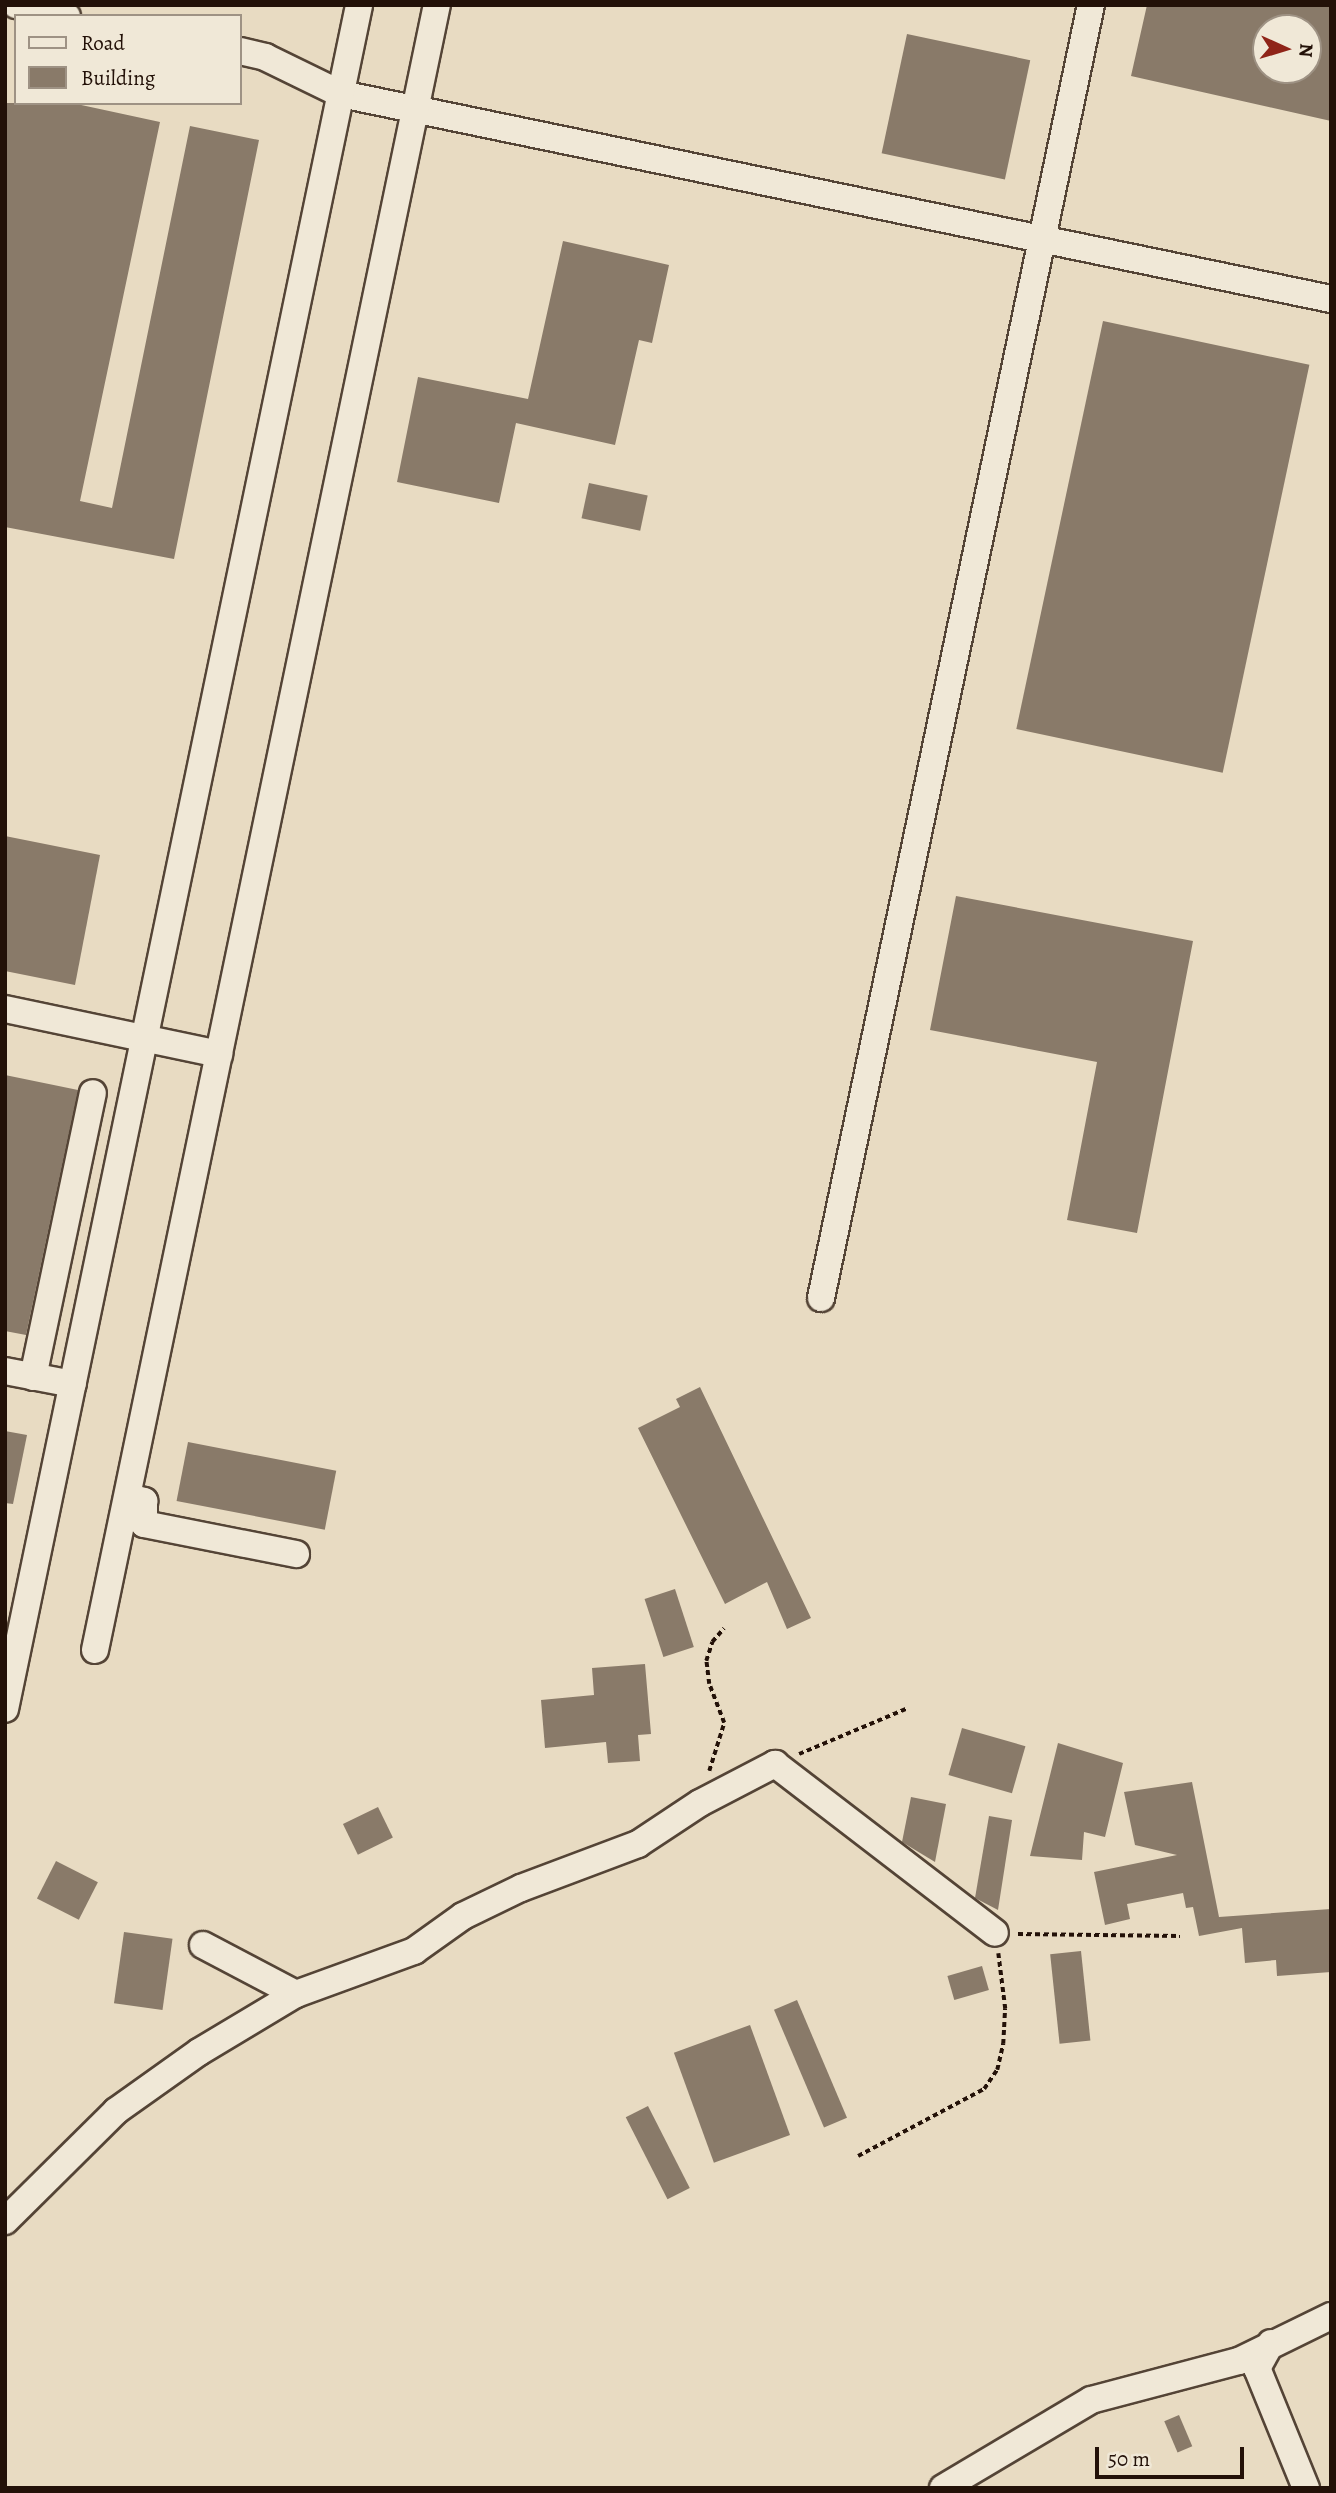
<!DOCTYPE html>
<style>
body{margin:0}
#map{position:relative;width:1336px;height:2493px;overflow:hidden;background:#e8dbc2;font-family:Alegreya,serif}
div>[style]{position:absolute}
.building>*{inset:0;background:#897a69;transform-origin:0 0}
.path>*{height:3.5px;margin-top:-1.75px;transform-origin:0;background:repeating-linear-gradient(90deg,#231108 0 5px,transparent 0 8.5px)}
.roads{filter:drop-shadow(2px 0 #544436) drop-shadow(-2px 0 #544436) drop-shadow(0 2px #544436) drop-shadow(0 -2px #544436)}
.minor>*{height:26px;margin:-13px;padding:0 13px;transform-origin:13px;border-radius:13px;background:#f0e8d7}
span{translate:-50% -50%;white-space:nowrap;text-align:center;line-height:1.15;-webkit-text-stroke:5px #f0e8d7;paint-order:stroke}
.frame{position:absolute;inset:0;border:7px solid #231108;pointer-events:none}
.legend{position:absolute;left:14px;top:14px;width:228px;height:91px;box-sizing:border-box;background:#f0e8d7;border:2px solid #9e9284;margin:0;padding:9px 12px;list-style:none;font-size:21px;color:#231108}
.legend li{display:flex;align-items:center;gap:14px;height:35px}
.legend b{width:35px;border:2px solid #9e9284}
.north{position:absolute;left:1252px;top:14px;width:70px;height:70px;box-sizing:border-box;background:#f0e8d7;border:2px solid #9e9284;border-radius:50%;rotate:94deg;font-size:19px;font-weight:700;line-height:28px;text-align:center;color:#231108}
.north::after{content:'';display:block;margin:auto;width:24px;height:32px;background:#8f2418;clip-path:polygon(50% 0,100% 100%,50% 72%,0 100%)}
.scale{position:absolute;left:1095px;top:2447px;width:149px;height:32px;box-sizing:border-box;border:4px solid #231108;border-top:0;padding-left:9px;font-size:21px;line-height:24px;white-space:nowrap;color:#231108;-webkit-text-stroke:5px #f0e8d7;paint-order:stroke}
</style>
<div id="map">
<div class="building">
<i style="clip-path:polygon(evenodd,1147px 5px,1331px 5px,1331px 121px,1131px 76px,1147px 5px,1266px 28px,1308px 28px,1308px 70px,1266px 70px,1266px 28px)"></i>
<i style="left:907px;top:34px;width:126px;height:122px;rotate:12deg"></i>
<i style="clip-path:polygon(5px 103px,72px 103px,160px 122px,80px 501px,112px 508px,190px 126px,259px 140px,174px 559px,5px 527px)"></i>
<i style="clip-path:polygon(563px 241px,669px 265px,652px 343px,639px 340px,615px 445px,516px 423px,499px 503px,397px 482px,418px 377px,528px 399px)"></i>
<i style="left:1103px;top:321px;width:211px;height:417px;rotate:12deg"></i>
<i style="left:589px;top:483px;width:60px;height:36px;rotate:12deg"></i>
<i style="clip-path:polygon(5px 836px,100px 855px,75px 985px,5px 971px)"></i>
<i style="clip-path:polygon(956px 896px,1193px 941px,1137px 1233px,1067px 1220px,1097px 1062px,930px 1030px)"></i>
<i style="clip-path:polygon(5px 1075px,78px 1090px,26px 1335px,5px 1331px)"></i>
<i style="clip-path:polygon(700px 1387px,811px 1618px,787px 1629px,767px 1582px,725px 1604px,638px 1428px,680px 1407px,676px 1399px)"></i>
<i style="clip-path:polygon(5px 1431px,27px 1435px,13px 1504px,5px 1503px)"></i>
<i style="left:188px;top:1442px;width:151px;height:60px;rotate:11deg"></i>
<i style="left:675px;top:1589px;width:61px;height:32px;rotate:72deg"></i>
<i style="clip-path:polygon(645px 1664px,651px 1734px,638px 1735px,640px 1761px,608px 1763px,606px 1742px,545px 1748px,541px 1700px,594px 1695px,592px 1668px)"></i>
<i style="left:962px;top:1728px;width:66px;height:49px;rotate:16deg"></i>
<i style="clip-path:polygon(1058px 1743px,1123px 1763px,1105px 1837px,1084px 1832px,1082px 1860px,1030px 1856px)"></i>
<i style="clip-path:polygon(1192px 1782px,1219px 1917px,1331px 1909px,1331px 1972px,1277px 1976px,1276px 1960px,1245px 1963px,1242px 1928px,1199px 1936px,1193px 1907px,1186px 1908px,1183px 1893px,1127px 1904px,1130px 1919px,1105px 1925px,1094px 1872px,1177px 1855px,1135px 1845px,1124px 1792px)"></i>
<i style="clip-path:polygon(911px 1797px,946px 1804px,935px 1862px,902px 1842px)"></i>
<i style="left:378px;top:1807px;width:34px;height:39px;rotate:64deg"></i>
<i style="clip-path:polygon(989px 1816px,1012px 1820px,998px 1910px,975px 1898px)"></i>
<i style="left:56px;top:1861px;width:47px;height:42px;rotate:27deg"></i>
<i style="left:124px;top:1932px;width:49px;height:72px;rotate:8deg"></i>
<i style="left:1081px;top:1951px;width:90px;height:31px;rotate:84deg"></i>
<i style="left:982px;top:1966px;width:25px;height:36px;rotate:74deg"></i>
<i style="left:797px;top:2000px;width:128px;height:25px;rotate:67deg"></i>
<i style="left:750px;top:2025px;width:117px;height:81px;rotate:70deg"></i>
<i style="left:648px;top:2106px;width:92px;height:25px;rotate:63deg"></i>
<i style="left:1179px;top:2415px;width:34px;height:16px;rotate:67deg"></i>
</div>
<div class="path">
<i style="left:799px;top:1754px;width:118px;rotate:-22.9deg"></i>
<i style="left:709px;top:1771px;width:50px;rotate:-72.6deg"></i>
<i style="left:724px;top:1723px;width:42px;rotate:-111deg"></i>
<i style="left:709px;top:1684px;width:23px;rotate:-97deg"></i>
<i style="left:706px;top:1661px;width:20px;rotate:-72deg"></i>
<i style="left:712px;top:1642px;width:18px;rotate:-49deg"></i>
<i style="left:1018px;top:1934px;width:162px;rotate:0.7deg"></i>
<i style="left:858px;top:2156px;width:143px;rotate:-28deg"></i>
<i style="left:984px;top:2089px;width:23px;rotate:-56deg"></i>
<i style="left:997px;top:2070px;width:27px;rotate:-77deg"></i>
<i style="left:1003px;top:2044px;width:35px;rotate:-87deg"></i>
<i style="left:1005px;top:2009px;width:56px;rotate:-97.1deg"></i>
</div>
<div class="roads">
<div class="minor">
<i style="left:16px;top:5px;width:52px;rotate:12.2deg"></i>
<i style="left:240px;top:51px;width:26px;rotate:13deg"></i>
<i style="left:265px;top:57px;width:85px;rotate:26deg"></i>
<i style="left:341px;top:94px;width:1011px;rotate:11.7deg"></i>
<i style="left:5px;top:1009px;width:219px;rotate:11.9deg"></i>
<i style="left:821px;top:1298px;width:1321px;rotate:-78.21deg"></i>
<i style="left:5px;top:1371px;width:69px;rotate:10.8deg"></i>
<i style="left:33px;top:1377px;width:290px;rotate:-78.1deg"></i>
<i style="left:129px;top:1497px;width:16px;rotate:15deg"></i>
<i style="left:144px;top:1501px;width:23px;rotate:90deg"></i>
<i style="left:144px;top:1524px;width:155px;rotate:11.2deg"></i>
<i style="left:95px;top:1650px;width:1680px;rotate:-78.26deg"></i>
<i style="left:5px;top:1709px;width:1740px;rotate:-78.26deg"></i>
<i style="left:203px;top:1945px;width:105px;rotate:27.8deg"></i>
<i style="left:5px;top:2221px;width:156px;rotate:-44.7deg"></i>
<i style="left:116px;top:2111px;width:102px;rotate:-35.4deg"></i>
<i style="left:199px;top:2052px;width:113px;rotate:-30.9deg"></i>
<i style="left:296px;top:1994px;width:126px;rotate:-20deg"></i>
<i style="left:414px;top:1951px;width:60px;rotate:-35.5deg"></i>
<i style="left:463px;top:1916px;width:64px;rotate:-25.8deg"></i>
<i style="left:521px;top:1888px;width:125px;rotate:-20.6deg"></i>
<i style="left:638px;top:1844px;width:74px;rotate:-33.5deg"></i>
<i style="left:700px;top:1803px;width:85px;rotate:-27.5deg"></i>
<i style="left:775px;top:1764px;width:277px;rotate:37.5deg"></i>
<i style="left:1271px;top:2343px;width:29px;rotate:119deg"></i>
<i style="left:1257px;top:2368px;width:130px;rotate:67.8deg"></i>
<i style="left:943px;top:2488px;width:172px;rotate:-30.7deg"></i>
<i style="left:1091px;top:2400px;width:153px;rotate:-14.8deg"></i>
<i style="left:1239px;top:2361px;width:102px;rotate:-26.1deg"></i>
</div>
</div>
<div class="frame"></div>
<ul class="legend">
<li><b style="height:9px;background:#f0e8d7"></b>Road</li>
<li><b style="height:19px;background:#897a69"></b>Building</li>
</ul>
<div class="north">N</div>
<div class="scale">50 m</div>
</div>
